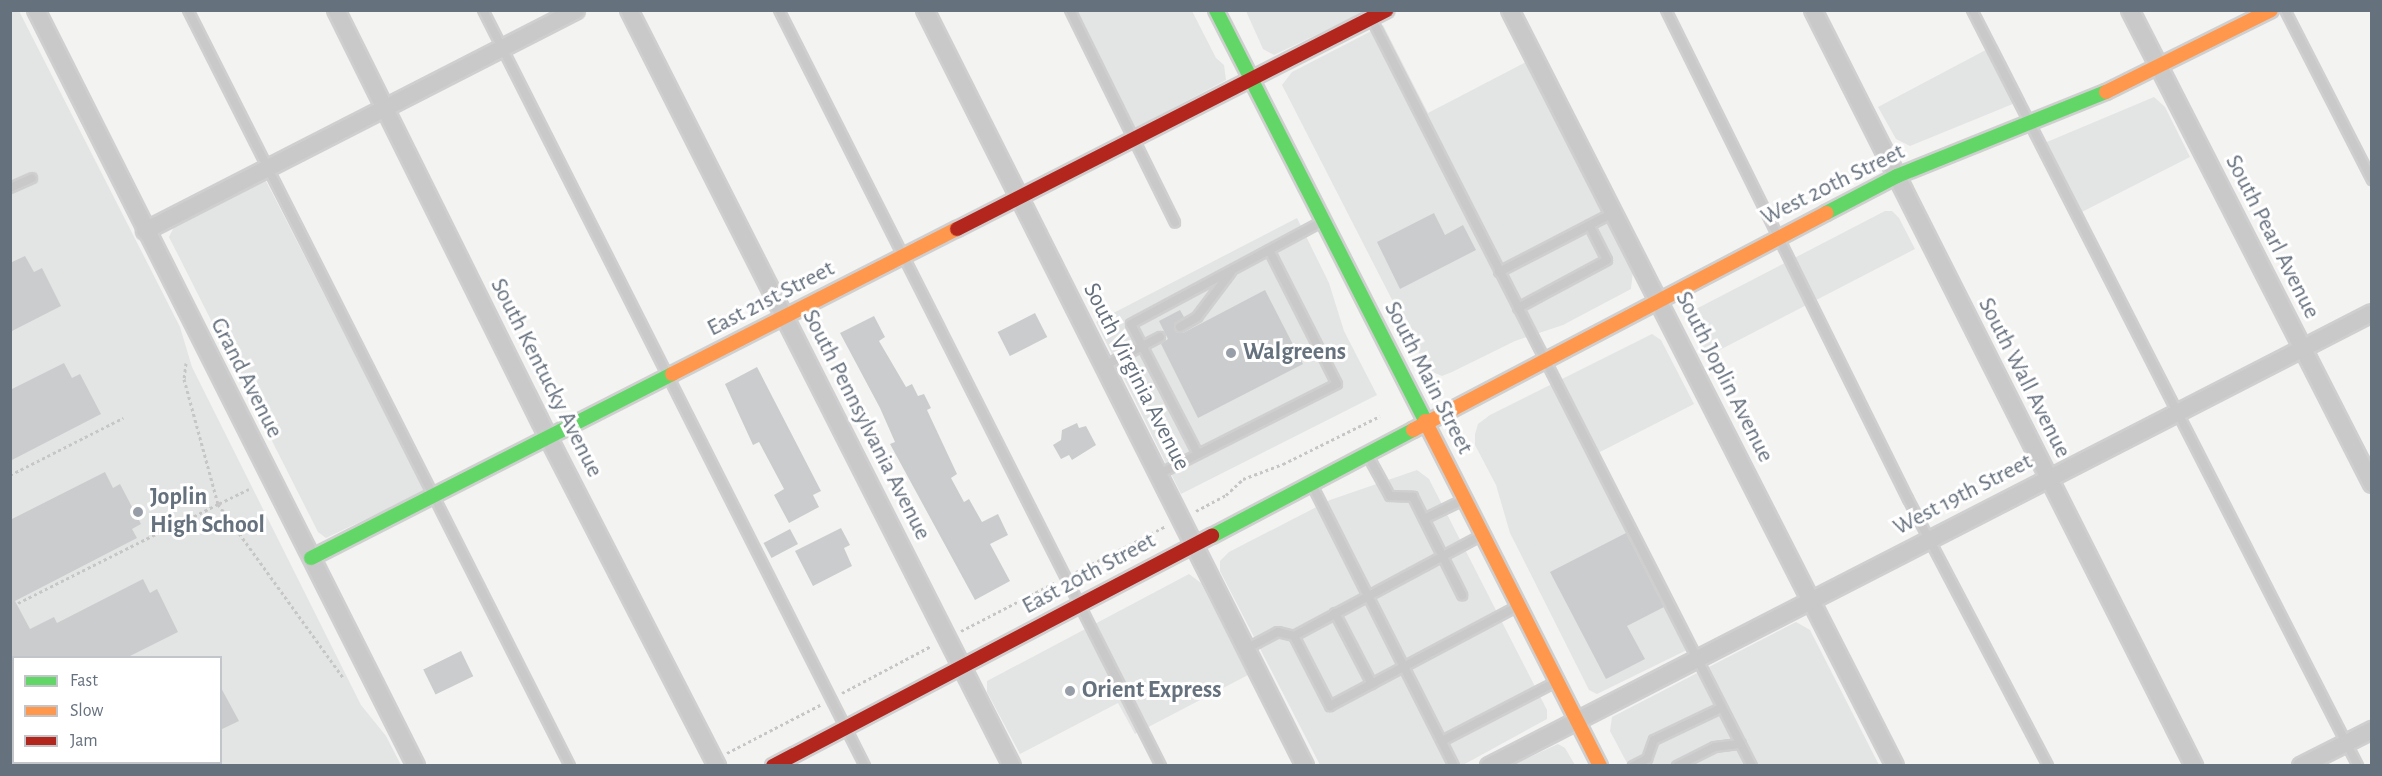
<!DOCTYPE html>
<style>
body{margin:0}
#map{position:relative;width:2382px;height:776px;overflow:hidden;background:#f3f3f2;font-family:"Alegreya Sans",sans-serif}
div>[style]{position:absolute}
.built>*{inset:0;background:#e3e4e4}
.building>*{inset:0;background:#cbcccd;transform-origin:0 0}
.path>*{height:3px;margin-top:-1.5px;transform-origin:0;background:repeating-linear-gradient(90deg,#c6c6c7 0 3px,transparent 0 6px)}
.roads{filter:drop-shadow(2px 0 #cfcfd0) drop-shadow(-2px 0 #cfcfd0) drop-shadow(0 2px #cfcfd0) drop-shadow(0 -2px #cfcfd0)}
.lane>*{height:8px;margin:-4px;padding:0 4px;transform-origin:4px;border-radius:4px;background:#c9c9ca}
.street>*{height:16px;margin:-8px;padding:0 8px;transform-origin:8px;border-radius:8px;background:#c9c9ca}
.fast>*{height:14px;margin:-7px;padding:0 7px;transform-origin:7px;border-radius:7px;background:#63d668}
.slow>*{height:14px;margin:-7px;padding:0 7px;transform-origin:7px;border-radius:7px;background:#ff974d}
.jam>*{height:14px;margin:-7px;padding:0 7px;transform-origin:7px;border-radius:7px;background:#b3261e}
.dots>*{width:16px;height:16px;translate:-50% -50%;box-sizing:border-box;border:3px solid #fff;border-radius:50%}
span{translate:-50% -50%;white-space:nowrap;text-align:center;line-height:1.15;-webkit-text-stroke:6px #fff;paint-order:stroke}
.street-label{font-size:24px;color:#66717e}
.poi-label{font-size:24px;color:#66717e;font-weight:700}
.left{translate:0 -50%;text-align:left}
.frame{position:absolute;inset:0;border:12px solid #66717e;pointer-events:none}
.legend{position:absolute;left:12px;top:656px;width:210px;height:108px;box-sizing:border-box;background:#fff;border:2px solid #c2c6cb;margin:0;padding:8px 10px;list-style:none;font-size:18px;color:#66717e}
.legend li{display:flex;align-items:center;gap:12px;height:30px}
.legend b{width:30px;border:2px solid #c2c6cb}
</style>
<div id="map">
<div class="built">
<i style="clip-path:polygon(evenodd,10px 11px,19px 11px,180px 327px,192px 367px,361px 705px,386px 736px,401px 765px,11px 765px,10px 11px,14px 658px,220px 658px,220px 762px,14px 762px,14px 658px)"></i>
<i style="clip-path:polygon(1064px 11px,1192px 11px,1216px 58px,1224px 65px,1226px 80px,1126px 133px)"></i>
<i style="clip-path:polygon(1246px 11px,1366px 11px,1274px 55px,1263px 49px)"></i>
<i style="clip-path:polygon(1383px 25px,1428px 113px,1526px 62px,1633px 271px,1631px 289px,1563px 325px,1515px 341px,1452px 372px,1442px 376px,1428px 370px,1282px 85px,1292px 72px)"></i>
<i style="clip-path:polygon(1997px 44px,2025px 99px,1910px 146px,1896px 139px,1878px 107px)"></i>
<i style="clip-path:polygon(2154px 97px,2165px 107px,2190px 157px,2072px 217px,2035px 147px)"></i>
<i style="clip-path:polygon(265px 179px,425px 491px,326px 538px,318px 532px,169px 237px,175px 225px)"></i>
<i style="clip-path:polygon(1885px 211px,1892px 211px,1899px 218px,1915px 249px,1706px 357px,1690px 322px,1694px 310px)"></i>
<i style="clip-path:polygon(1297px 218px,1329px 283px,1344px 331px,1377px 395px,1181px 494px,1096px 322px)"></i>
<i style="clip-path:polygon(1652px 334px,1661px 340px,1694px 404px,1598px 453px,1695px 646px,1597px 694px,1589px 690px,1510px 533px,1496px 485px,1475px 445px,1475px 434px,1478px 424px,1490px 415px)"></i>
<i style="clip-path:polygon(1417px 470px,1429px 479px,1547px 710px,1547px 719px,1463px 765px,1320px 765px,1220px 571px,1220px 561px,1229px 552px,1330px 500px)"></i>
<i style="clip-path:polygon(1189px 574px,1201px 583px,1248px 675px,1135px 734px,1118px 703px,1020px 754px,987px 692px,987px 681px)"></i>
<i style="clip-path:polygon(1796px 622px,1810px 630px,1879px 765px,1628px 765px,1610px 731px,1612px 717px)"></i>
<i style="clip-path:polygon(1558px 744px,1565px 748px,1575px 765px,1513px 765px)"></i>
</div>
<div class="building">
<i style="clip-path:polygon(1434px 213px,1445px 235px,1463px 225px,1476px 250px,1400px 289px,1377px 242px)"></i>
<i style="clip-path:polygon(25px 256px,34px 272px,42px 268px,61px 306px,10px 332px,10px 263px)"></i>
<i style="clip-path:polygon(1265px 290px,1303px 364px,1198px 418px,1161px 344px,1168px 339px,1159px 321px,1180px 310px,1184px 317px,1174px 328px,1183px 333px)"></i>
<i style="left:1035px;top:313px;width:27px;height:42px;rotate:63deg"></i>
<i style="clip-path:polygon(874px 316px,885px 337px,879px 341px,906px 387px,912px 384px,918px 396px,924px 394px,931px 408px,927px 410px,957px 474px,951px 478px,964px 502px,969px 499px,982px 522px,998px 514px,1008px 535px,990px 544px,1010px 581px,975px 600px,890px 444px,895px 442px,880px 408px,840px 333px)"></i>
<i style="clip-path:polygon(64px 363px,72px 378px,80px 374px,101px 414px,10px 461px,10px 390px)"></i>
<i style="clip-path:polygon(757px 367px,821px 491px,813px 495px,819px 507px,789px 523px,774px 495px,784px 489px,759px 442px,753px 445px,725px 384px)"></i>
<i style="clip-path:polygon(1077px 423px,1079px 428px,1086px 426px,1096px 445px,1072px 460px,1069px 455px,1061px 459px,1053px 445px,1061px 440px,1062px 430px)"></i>
<i style="clip-path:polygon(105px 472px,113px 488px,120px 484px,141px 524px,132px 529px,137px 538px,15px 601px,30px 629px,54px 617px,57px 623px,143px 579px,150px 593px,157px 589px,178px 632px,128px 657px,10px 657px,10px 520px)"></i>
<i style="clip-path:polygon(841px 528px,850px 545px,844px 548px,852px 566px,813px 586px,795px 551px)"></i>
<i style="left:790px;top:529px;width:17px;height:30px;rotate:62deg"></i>
<i style="clip-path:polygon(1626px 533px,1664px 607px,1627px 626px,1645px 659px,1606px 679px,1550px 572px)"></i>
<i style="left:461px;top:651px;width:28px;height:42px;rotate:64deg"></i>
<i style="clip-path:polygon(220px 686px,239px 721px,220px 730px)"></i>
</div>
<div class="path">
<i style="left:186px;top:363px;width:16px;rotate:97deg"></i>
<i style="left:184px;top:379px;width:130px;rotate:74.8deg"></i>
<i style="left:218px;top:504px;width:31px;rotate:153deg"></i>
<i style="left:10px;top:475px;width:127px;rotate:-26.8deg"></i>
<i style="left:249px;top:489px;width:34px;rotate:154deg"></i>
<i style="left:218px;top:504px;width:213px;rotate:54.2deg"></i>
<i style="left:1196px;top:511px;width:34px;rotate:-28deg"></i>
<i style="left:1226px;top:495px;width:23px;rotate:-43deg"></i>
<i style="left:1243px;top:479px;width:43px;rotate:-20.6deg"></i>
<i style="left:1283px;top:464px;width:108px;rotate:-26.3deg"></i>
<i style="left:1076px;top:572px;width:101px;rotate:-27.1deg"></i>
<i style="left:18px;top:603px;width:174px;rotate:-26.6deg"></i>
<i style="left:961px;top:631px;width:105px;rotate:-27.3deg"></i>
<i style="left:842px;top:693px;width:101px;rotate:-27.8deg"></i>
<i style="left:727px;top:753px;width:105px;rotate:-27.3deg"></i>
</div>
<div class="roads">
<div class="lane">
<i style="left:188px;top:10px;width:847px;rotate:63.19deg"></i>
<i style="left:483px;top:10px;width:847px;rotate:63.19deg"></i>
<i style="left:779px;top:10px;width:847px;rotate:63.19deg"></i>
<i style="left:1070px;top:10px;width:237px;rotate:63.7deg"></i>
<i style="left:1666px;top:10px;width:546px;rotate:63.67deg"></i>
<i style="left:1908px;top:499px;width:301px;rotate:62.3deg"></i>
<i style="left:1972px;top:10px;width:849px;rotate:62.95deg"></i>
<i style="left:2285px;top:10px;width:191px;rotate:62.9deg"></i>
<i style="left:1372px;top:20px;width:837px;rotate:63.01deg"></i>
<i style="left:10px;top:188px;width:24px;rotate:-24deg"></i>
<i style="left:1499px;top:272px;width:128px;rotate:-27.4deg"></i>
<i style="left:1518px;top:308px;width:101px;rotate:-28.3deg"></i>
<i style="left:1607px;top:260px;width:39px;rotate:-117deg"></i>
<i style="left:1180px;top:327px;width:20px;rotate:-30deg"></i>
<i style="left:1197px;top:317px;width:56px;rotate:-52.9deg"></i>
<i style="left:1104px;top:366px;width:63px;rotate:-27.4deg"></i>
<i style="left:1198px;top:454px;width:146px;rotate:-117.3deg"></i>
<i style="left:1131px;top:324px;width:216px;rotate:-28.2deg"></i>
<i style="left:1367px;top:454px;width:48px;rotate:61.3deg"></i>
<i style="left:1390px;top:496px;width:23px;rotate:2deg"></i>
<i style="left:1413px;top:497px;width:110px;rotate:63.4deg"></i>
<i style="left:1159px;top:474px;width:199px;rotate:-26.8deg"></i>
<i style="left:1337px;top:384px;width:150px;rotate:-116.9deg"></i>
<i style="left:1312px;top:485px;width:315px;rotate:63.2deg"></i>
<i style="left:1424px;top:519px;width:41px;rotate:-25.9deg"></i>
<i style="left:1335px;top:613px;width:80px;rotate:62.5deg"></i>
<i style="left:1294px;top:636px;width:210px;rotate:-28.2deg"></i>
<i style="left:1246px;top:649px;width:36px;rotate:-28deg"></i>
<i style="left:1278px;top:632px;width:16px;rotate:14deg"></i>
<i style="left:1294px;top:636px;width:79px;rotate:62.8deg"></i>
<i style="left:1330px;top:706px;width:211px;rotate:-28deg"></i>
<i style="left:1442px;top:741px;width:126px;rotate:-27.4deg"></i>
<i style="left:1633px;top:766px;width:16px;rotate:-27deg"></i>
<i style="left:1647px;top:759px;width:20px;rotate:-70deg"></i>
<i style="left:1654px;top:740px;width:74px;rotate:-25.5deg"></i>
<i style="left:1677px;top:766px;width:42px;rotate:-26.6deg"></i>
<i style="left:1715px;top:747px;width:26px;rotate:-7deg"></i>
</div>
<div class="street">
<i style="left:36px;top:10px;width:846px;rotate:63.31deg"></i>
<i style="left:336px;top:10px;width:477px;rotate:63.6deg"></i>
<i style="left:548px;top:437px;width:370px;rotate:62.8deg"></i>
<i style="left:629px;top:10px;width:847px;rotate:63.13deg"></i>
<i style="left:925px;top:10px;width:846px;rotate:63.31deg"></i>
<i style="left:1510px;top:10px;width:848px;rotate:63.01deg"></i>
<i style="left:1813px;top:10px;width:847px;rotate:63.25deg"></i>
<i style="left:2130px;top:10px;width:532px;rotate:62.95deg"></i>
<i style="left:145px;top:231px;width:484px;rotate:-27.1deg"></i>
<i style="left:1489px;top:766px;width:992px;rotate:-27.16deg"></i>
<i style="left:2301px;top:766px;width:80px;rotate:-26.9deg"></i>
</div>
<div class="fast">
<i style="left:1216px;top:10px;width:461px;rotate:63deg"></i>
<i style="left:1826px;top:213px;width:80px;rotate:-27.5deg"></i>
<i style="left:1897px;top:176px;width:225px;rotate:-21.9deg"></i>
<i style="left:1212px;top:536px;width:227px;rotate:-27.8deg"></i>
<i style="left:311px;top:558px;width:405px;rotate:-27deg"></i>
</div>
<div class="slow">
<i style="left:2106px;top:92px;width:184px;rotate:-26.4deg"></i>
<i style="left:672px;top:374px;width:320px;rotate:-27deg"></i>
<i style="left:1425px;top:421px;width:387px;rotate:63.1deg"></i>
<i style="left:1413px;top:430px;width:467px;rotate:-27.7deg"></i>
</div>
<div class="jam">
<i style="left:957px;top:229px;width:482px;rotate:-27deg"></i>
<i style="left:773px;top:766px;width:496px;rotate:-27.7deg"></i>
</div>
</div>
<div class="dots">
<i style="left:1231px;top:353px;background:#979ea7"></i>
<i style="left:138px;top:512px;background:#979ea7"></i>
<i style="left:1070px;top:691px;background:#979ea7"></i>
</div>
<div class="street-label">
<span style="left:1833px;top:185px;rotate:-26deg">West 20th Street</span>
<span style="left:2272px;top:237px;rotate:63deg">South Pearl Avenue</span>
<span style="left:771px;top:299px;rotate:-27deg">East 21st Street</span>
<span style="left:1136px;top:377px;rotate:63deg">South Virginia Avenue</span>
<span style="left:1724px;top:377px;rotate:63deg">South Joplin Avenue</span>
<span style="left:246px;top:378px;rotate:63deg">Grand Avenue</span>
<span style="left:546px;top:378px;rotate:63deg">South Kentucky Avenue</span>
<span style="left:1428px;top:378px;rotate:63deg">South Main Street</span>
<span style="left:2024px;top:378px;rotate:63deg">South Wall Avenue</span>
<span style="left:866px;top:425px;rotate:63deg">South Pennsylvania Avenue</span>
<span style="left:1963px;top:495px;rotate:-27deg">West 19th Street</span>
<span style="left:1089px;top:574px;rotate:-28deg">East 20th Street</span>
</div>
<div class="poi-label">
<span class="left" style="left:1243px;top:353px">Walgreens</span>
<span class="left" style="left:150px;top:512px">Joplin<br>High School</span>
<span class="left" style="left:1082px;top:691px">Orient Express</span>
</div>
<div class="frame"></div>
<ul class="legend">
<li><b style="height:8px;background:#63d668"></b>Fast</li>
<li><b style="height:8px;background:#ff974d"></b>Slow</li>
<li><b style="height:8px;background:#b3261e"></b>Jam</li>
</ul>
</div>
